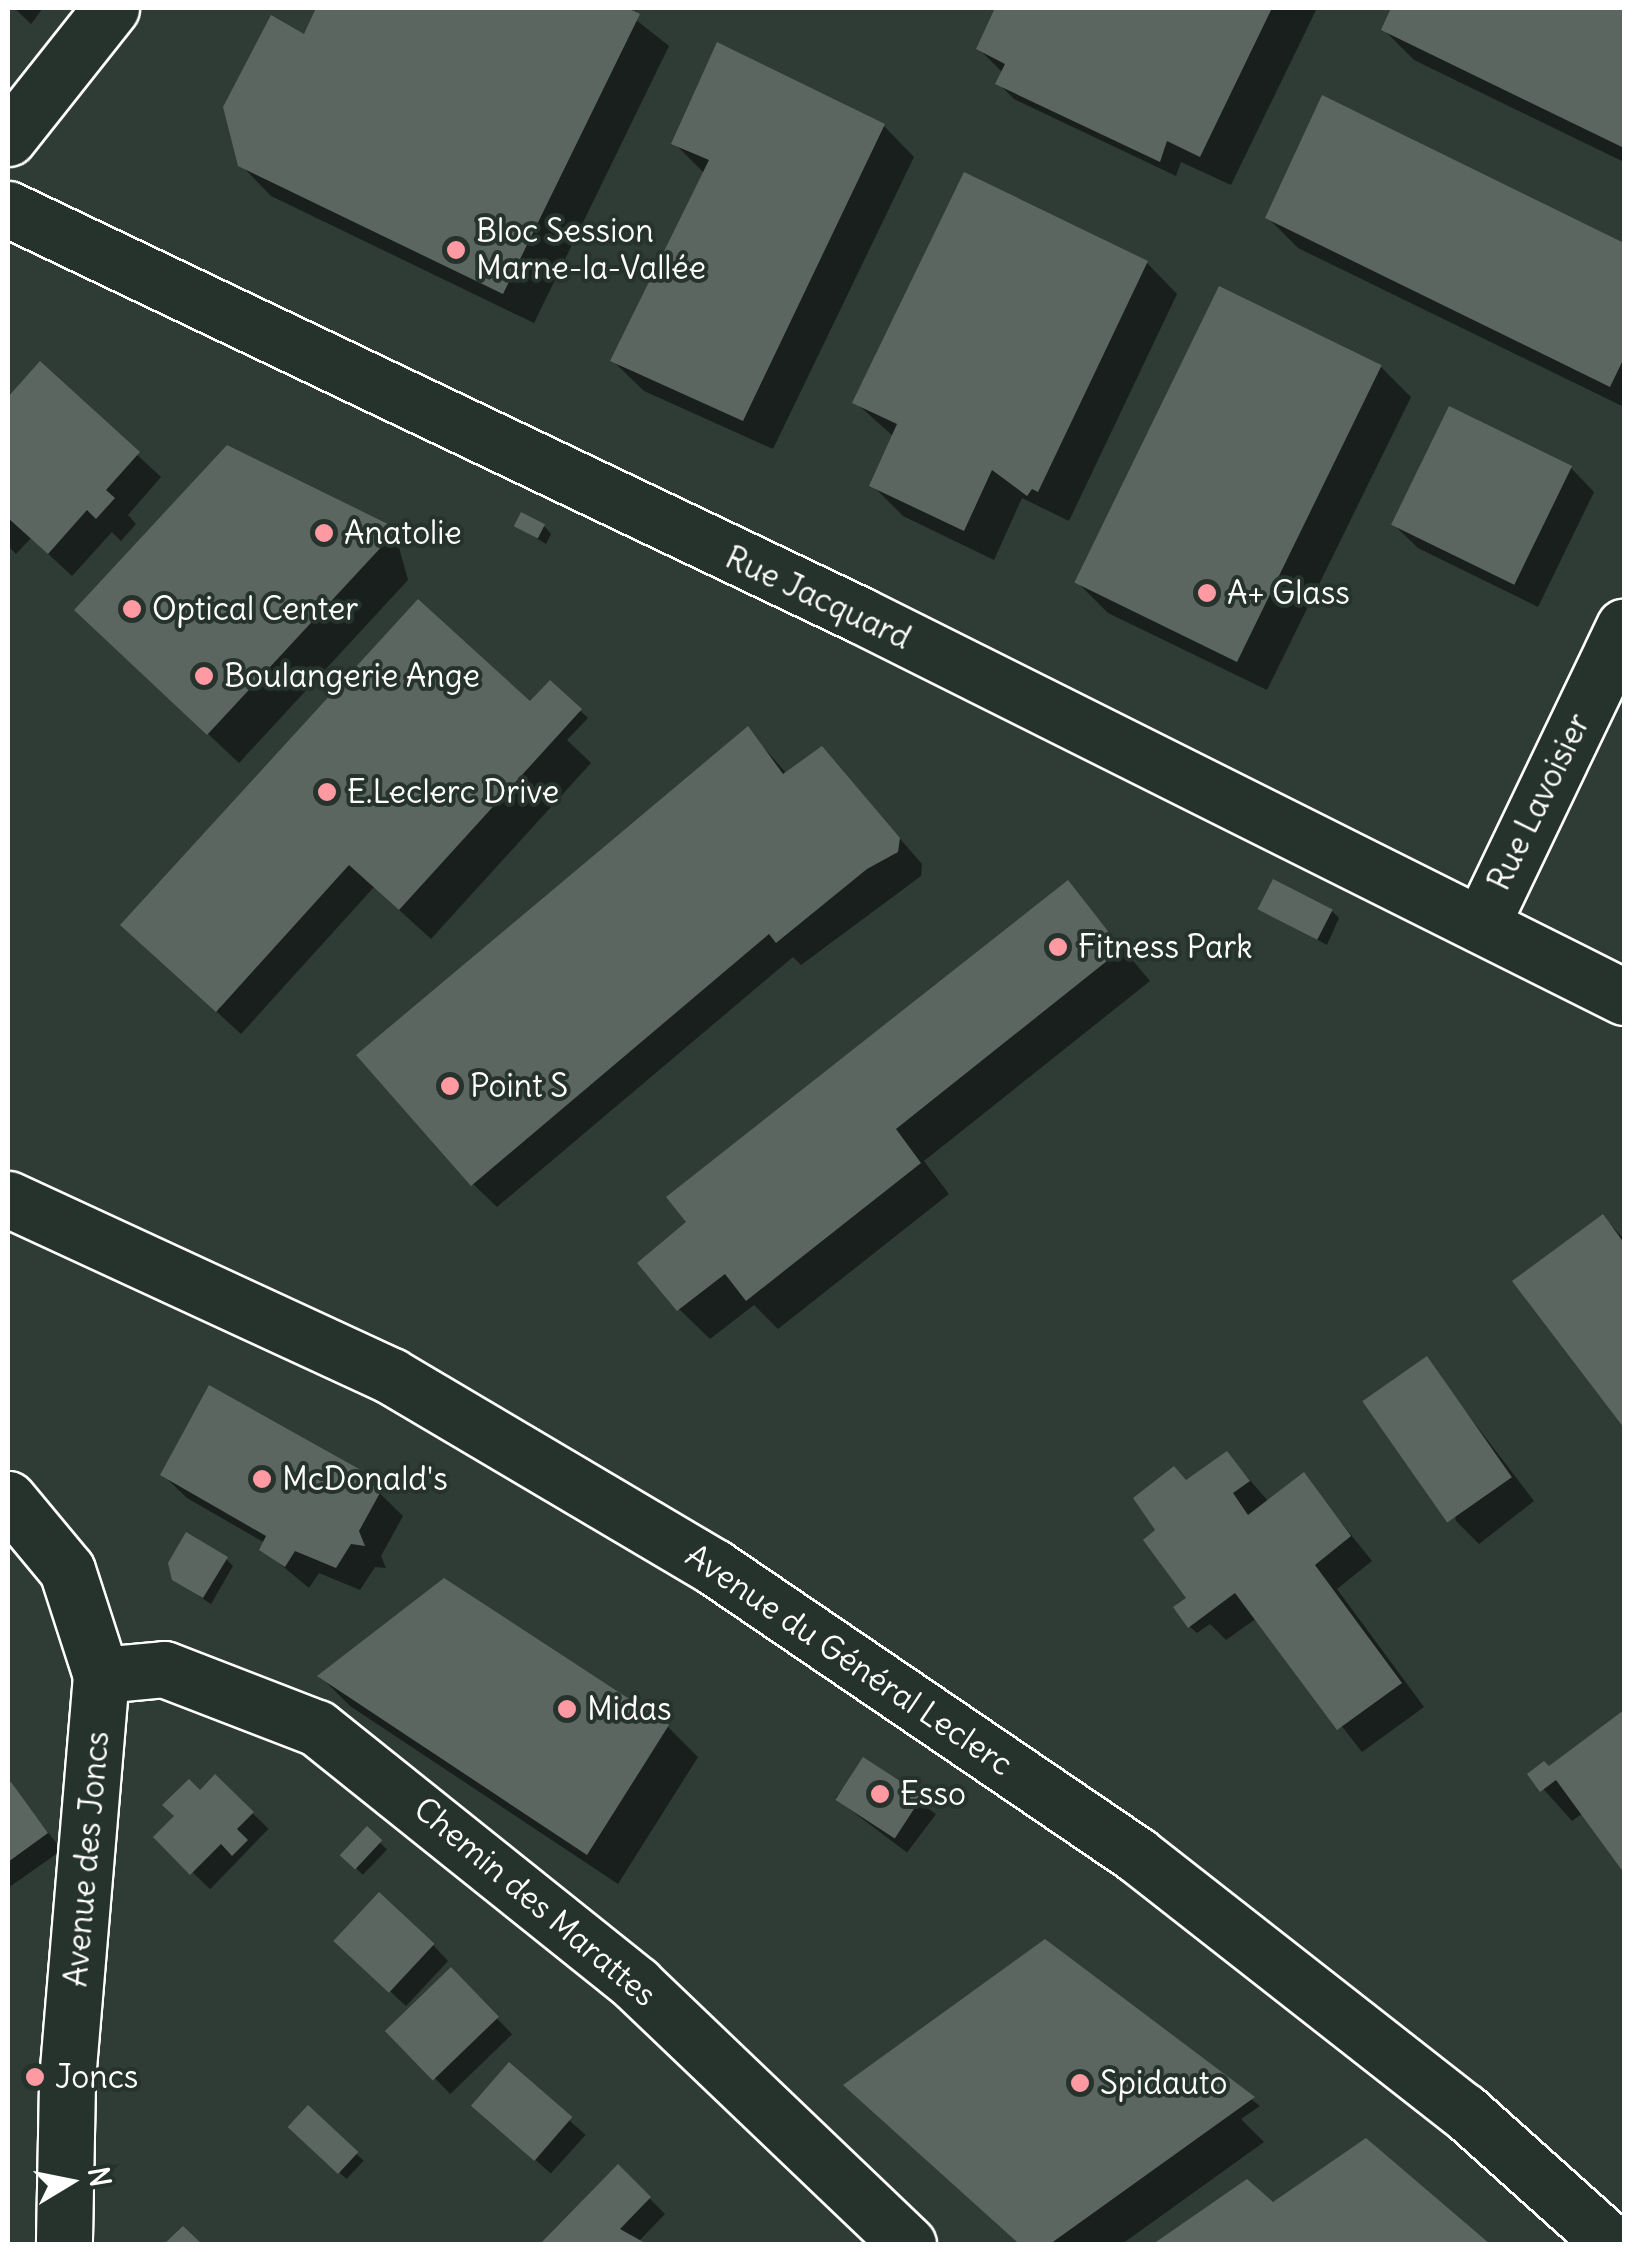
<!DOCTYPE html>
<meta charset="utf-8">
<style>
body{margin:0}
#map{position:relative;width:1632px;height:2252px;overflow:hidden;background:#2f3b35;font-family:Delius,sans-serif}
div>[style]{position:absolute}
.shadow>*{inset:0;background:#0007;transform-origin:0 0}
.building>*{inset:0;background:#5b6661;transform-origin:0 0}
.roads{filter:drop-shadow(2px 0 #fff) drop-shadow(-2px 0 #fff) drop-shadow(0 2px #fff) drop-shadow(0 -2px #fff)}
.street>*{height:55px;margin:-27.5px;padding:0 27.5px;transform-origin:27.5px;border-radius:27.5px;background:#26332d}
.secondary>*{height:55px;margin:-27.5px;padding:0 27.5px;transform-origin:27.5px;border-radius:27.5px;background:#26332d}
.dots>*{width:28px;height:28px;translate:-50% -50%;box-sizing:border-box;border:5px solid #26332d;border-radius:50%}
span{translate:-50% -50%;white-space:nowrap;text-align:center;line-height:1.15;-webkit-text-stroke:8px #26332d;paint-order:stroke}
.poi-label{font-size:32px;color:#fff}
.left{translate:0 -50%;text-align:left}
.street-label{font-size:32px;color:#fff}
.frame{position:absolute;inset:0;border:10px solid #fff;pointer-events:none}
.north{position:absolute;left:20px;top:2132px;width:100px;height:100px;-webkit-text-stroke:8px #26332d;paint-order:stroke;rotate:80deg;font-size:28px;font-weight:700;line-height:40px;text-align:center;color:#fff}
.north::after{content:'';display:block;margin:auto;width:35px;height:45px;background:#fff;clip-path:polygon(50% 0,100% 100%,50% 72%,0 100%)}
</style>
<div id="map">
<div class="shadow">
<i style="clip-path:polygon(14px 8px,43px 8px,31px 24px)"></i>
<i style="clip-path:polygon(319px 8px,621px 8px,669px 46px,534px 323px,271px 196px,240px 164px)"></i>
<i style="clip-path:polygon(998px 8px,1317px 8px,1231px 185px,1181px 162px,1176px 176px,1014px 99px,998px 83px,1003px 73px,979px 49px)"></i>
<i style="clip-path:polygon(1394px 8px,1624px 8px,1624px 162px,1414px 60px,1384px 30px)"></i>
<i style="clip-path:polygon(1323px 99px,1624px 246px,1624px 407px,1298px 248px,1268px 218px)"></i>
<i style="clip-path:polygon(884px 126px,914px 157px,773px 449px,644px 391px,613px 361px,705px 174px,674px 143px)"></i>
<i style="clip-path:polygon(1147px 263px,1177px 294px,1069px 521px,1022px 498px,994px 560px,903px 516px,872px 485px,894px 437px,855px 402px)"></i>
<i style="clip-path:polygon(40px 365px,161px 477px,128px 515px,136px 524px,121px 541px,112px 532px,72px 576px,31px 538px,16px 554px,8px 546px,8px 401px)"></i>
<i style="clip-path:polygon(1380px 366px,1411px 397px,1267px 690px,1108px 613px,1078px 583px)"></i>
<i style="clip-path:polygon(1571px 468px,1594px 492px,1538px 607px,1418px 548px,1394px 525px)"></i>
<i style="clip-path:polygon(374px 519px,403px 538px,398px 544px,408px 580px,239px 763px,108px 640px)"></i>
<i style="clip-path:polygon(517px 526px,544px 526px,551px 534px,546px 544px)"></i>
<i style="clip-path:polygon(550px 683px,588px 718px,567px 740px,591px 763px,431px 939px,374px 887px,241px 1034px,147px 948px,542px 716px)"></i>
<i style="clip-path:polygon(748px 730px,787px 774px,822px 749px,922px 864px,921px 876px,801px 965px,793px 957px,497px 1207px,473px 1184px)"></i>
<i style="clip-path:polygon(1068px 883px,1150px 981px,924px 1161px,949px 1194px,778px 1329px,754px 1305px,710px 1339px,679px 1309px)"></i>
<i style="clip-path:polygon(1262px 909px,1332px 911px,1339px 918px,1327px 945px)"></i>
<i style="clip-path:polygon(1603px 1217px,1624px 1239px,1624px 1424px,1515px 1282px)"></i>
<i style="clip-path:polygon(1426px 1360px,1534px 1501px,1479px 1544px,1456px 1521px)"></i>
<i style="clip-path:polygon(1227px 1454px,1269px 1502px,1303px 1475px,1372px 1561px,1337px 1589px,1424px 1707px,1362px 1752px,1257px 1618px,1226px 1640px,1210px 1624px,1197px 1633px,1189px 1626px,1195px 1611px,1159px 1531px,1187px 1482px)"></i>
<i style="clip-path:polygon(357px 1471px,403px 1516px,381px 1556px,386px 1568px,375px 1567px,360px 1590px,319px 1573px,309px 1588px,262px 1549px,265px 1543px,187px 1498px,163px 1475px)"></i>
<i style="clip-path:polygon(226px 1559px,233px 1566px,211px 1604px,174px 1579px)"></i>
<i style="clip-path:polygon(320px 1676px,668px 1727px,698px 1757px,618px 1884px,350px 1706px)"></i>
<i style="clip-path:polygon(1624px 1713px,1624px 1869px,1583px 1813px,1572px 1821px,1530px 1774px,1549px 1769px)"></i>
<i style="left:864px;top:1760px;width:90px;height:48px;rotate:37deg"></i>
<i style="left:216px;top:1778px;width:73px;height:84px;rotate:44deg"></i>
<i style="clip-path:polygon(11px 1786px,62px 1850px,8px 1888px,8px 1788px)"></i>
<i style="left:367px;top:1830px;width:28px;height:35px;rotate:44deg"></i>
<i style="clip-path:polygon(1045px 1942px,1260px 2106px,1241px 2119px,1264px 2142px,1122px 2244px,1019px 2244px,877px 2115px)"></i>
<i style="clip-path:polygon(433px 1945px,448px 1961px,406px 2006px,353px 1957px)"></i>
<i style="left:451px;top:1971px;width:88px;height:86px;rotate:46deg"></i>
<i style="left:509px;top:2066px;width:103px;height:52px;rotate:42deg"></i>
<i style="left:308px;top:2109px;width:76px;height:25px;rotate:43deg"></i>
<i style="clip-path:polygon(1366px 2141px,1486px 2244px,1157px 2244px,1246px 2182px,1273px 2206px)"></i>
<i style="clip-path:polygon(618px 2167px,665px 2214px,639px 2241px,643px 2244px,544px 2244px)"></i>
</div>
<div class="building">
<i style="clip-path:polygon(316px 8px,627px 8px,640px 14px,503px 294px,238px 166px,223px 107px,271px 15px,304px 34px)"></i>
<i style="clip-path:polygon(995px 8px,1272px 8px,1200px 157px,1167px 141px,1160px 162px,995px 84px,1005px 64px,976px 49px)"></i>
<i style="clip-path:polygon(1391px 8px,1624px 8px,1624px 148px,1381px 30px)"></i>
<i style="clip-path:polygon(717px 42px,885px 124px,743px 421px,610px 361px,709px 160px,671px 144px)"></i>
<i style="clip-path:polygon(1322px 95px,1624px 243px,1624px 358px,1610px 387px,1265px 218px)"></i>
<i style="clip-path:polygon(964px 172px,1148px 261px,1038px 492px,1032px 489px,1027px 496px,992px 470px,964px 531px,869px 486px,897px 424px,852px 403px)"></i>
<i style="left:1219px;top:286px;width:181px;height:330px;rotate:26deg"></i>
<i style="clip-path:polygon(40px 361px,140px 452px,106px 490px,115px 498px,96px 519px,87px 510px,48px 554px,8px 518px,8px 397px)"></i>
<i style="left:1449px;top:406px;width:137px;height:132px;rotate:26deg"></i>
<i style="clip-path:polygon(227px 445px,398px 529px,207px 735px,74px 610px)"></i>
<i style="left:521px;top:512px;width:27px;height:16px;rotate:27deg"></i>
<i style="clip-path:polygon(418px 599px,530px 701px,550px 680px,582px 709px,399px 910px,349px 865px,216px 1012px,120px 925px)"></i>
<i style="clip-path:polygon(748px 726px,783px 774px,822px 746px,900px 838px,898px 852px,867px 869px,776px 943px,769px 934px,471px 1186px,356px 1055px)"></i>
<i style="left:1273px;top:879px;width:67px;height:34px;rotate:27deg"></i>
<i style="clip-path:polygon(1068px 880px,1122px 949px,896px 1129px,921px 1163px,746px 1301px,725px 1274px,677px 1311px,637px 1263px,686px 1222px,666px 1197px)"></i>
<i style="clip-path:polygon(1603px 1214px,1624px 1243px,1624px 1428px,1512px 1281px)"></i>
<i style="left:1427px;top:1356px;width:148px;height:79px;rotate:55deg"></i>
<i style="clip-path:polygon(209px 1385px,359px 1469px,357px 1475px,381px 1491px,359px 1531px,365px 1546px,351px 1544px,336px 1568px,295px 1551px,285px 1567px,259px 1550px,266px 1536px,160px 1475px)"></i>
<i style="clip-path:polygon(1227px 1451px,1250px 1481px,1233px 1493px,1248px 1515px,1304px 1472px,1351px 1536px,1315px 1565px,1402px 1683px,1337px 1730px,1235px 1593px,1188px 1628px,1173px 1607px,1186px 1598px,1143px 1540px,1155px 1530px,1133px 1498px,1174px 1466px,1186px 1480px)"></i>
<i style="clip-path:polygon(186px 1532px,228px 1557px,203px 1598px,172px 1580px,168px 1563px)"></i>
<i style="clip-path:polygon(444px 1578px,669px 1725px,587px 1855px,317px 1676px)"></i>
<i style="clip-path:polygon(1624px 1710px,1624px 1873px,1556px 1780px,1540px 1792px,1527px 1774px,1544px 1761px,1549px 1766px)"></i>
<i style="left:863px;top:1757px;width:71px;height:51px;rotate:33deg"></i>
<i style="clip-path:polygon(215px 1774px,254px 1812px,237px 1829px,248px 1840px,232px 1856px,221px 1844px,190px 1875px,153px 1837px,174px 1816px,162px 1805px,189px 1779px,200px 1790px)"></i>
<i style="clip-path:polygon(11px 1782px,48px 1833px,8px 1862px,8px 1785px)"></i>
<i style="left:367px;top:1826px;width:21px;height:40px;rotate:43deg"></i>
<i style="left:379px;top:1892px;width:76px;height:67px;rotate:43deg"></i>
<i style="clip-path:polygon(1045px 1939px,1255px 2097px,1050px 2244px,1019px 2244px,843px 2085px)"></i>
<i style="left:451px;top:1967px;width:69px;height:92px;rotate:46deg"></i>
<i style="left:509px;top:2062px;width:84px;height:58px;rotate:41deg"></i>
<i style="left:308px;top:2105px;width:69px;height:30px;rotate:43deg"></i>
<i style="clip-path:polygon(1366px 2138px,1490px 2244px,1153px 2244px,1247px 2179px,1273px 2202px)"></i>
<i style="clip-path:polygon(618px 2164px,651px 2197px,620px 2229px,647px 2244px,540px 2244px)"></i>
<i style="clip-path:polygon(183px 2226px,202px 2244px,164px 2244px)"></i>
</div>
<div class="roads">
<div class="street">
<i style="left:8px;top:138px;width:166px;rotate:-51.6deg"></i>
<i style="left:8px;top:209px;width:944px;rotate:25.48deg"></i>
<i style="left:860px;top:615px;width:854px;rotate:26.57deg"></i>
<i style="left:1481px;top:925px;width:331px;rotate:-64.4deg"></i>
<i style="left:101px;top:1675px;width:63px;rotate:-5.4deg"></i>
<i style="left:164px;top:1669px;width:164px;rotate:21.1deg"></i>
<i style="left:317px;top:1728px;width:409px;rotate:38.7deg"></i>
<i style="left:636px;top:1984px;width:376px;rotate:43.7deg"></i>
</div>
<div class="secondary">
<i style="left:8px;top:1199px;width:422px;rotate:24.8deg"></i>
<i style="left:391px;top:1376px;width:375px;rotate:30.6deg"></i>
<i style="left:714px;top:1567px;width:512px;rotate:34.25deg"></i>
<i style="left:1137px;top:1855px;width:415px;rotate:38.1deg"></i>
<i style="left:1464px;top:2111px;width:199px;rotate:41.9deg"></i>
<i style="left:8px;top:1499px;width:92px;rotate:50.3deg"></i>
<i style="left:67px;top:1570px;width:110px;rotate:72.1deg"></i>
<i style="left:101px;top:1675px;width:409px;rotate:94.8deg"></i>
<i style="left:67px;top:2083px;width:161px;rotate:91.1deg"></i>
</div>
</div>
<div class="dots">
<i style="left:456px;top:250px;background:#ff9aa2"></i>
<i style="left:324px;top:533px;background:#ff9aa2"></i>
<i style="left:1207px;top:593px;background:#ff9aa2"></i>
<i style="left:132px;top:609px;background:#ff9aa2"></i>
<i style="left:204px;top:676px;background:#ff9aa2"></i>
<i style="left:327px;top:792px;background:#ff9aa2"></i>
<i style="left:1058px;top:947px;background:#ff9aa2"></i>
<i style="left:450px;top:1086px;background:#ff9aa2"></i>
<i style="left:262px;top:1479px;background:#ff9aa2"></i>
<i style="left:567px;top:1709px;background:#ff9aa2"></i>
<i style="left:880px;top:1794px;background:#ff9aa2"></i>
<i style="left:35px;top:2077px;background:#ff9aa2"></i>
<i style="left:1080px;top:2083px;background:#ff9aa2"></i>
</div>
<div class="poi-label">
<span class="left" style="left:476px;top:250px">Bloc Session<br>Marne-la-Vallée</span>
<span class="left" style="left:344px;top:533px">Anatolie</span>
<span class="left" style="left:1227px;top:593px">A+ Glass</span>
<span class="left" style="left:152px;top:609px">Optical Center</span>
<span class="left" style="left:224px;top:676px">Boulangerie Ange</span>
<span class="left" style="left:347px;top:792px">E.Leclerc Drive</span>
<span class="left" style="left:1078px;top:947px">Fitness Park</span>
<span class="left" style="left:470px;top:1086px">Point S</span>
<span class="left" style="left:282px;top:1479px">McDonald's</span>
<span class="left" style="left:587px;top:1709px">Midas</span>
<span class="left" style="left:900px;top:1794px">Esso</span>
<span class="left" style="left:55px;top:2077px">Joncs</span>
<span class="left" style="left:1100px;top:2083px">Spidauto</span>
</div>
<div class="street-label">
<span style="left:818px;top:598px;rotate:25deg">Rue Jacquard</span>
<span style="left:1539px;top:802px;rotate:-64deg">Rue Lavoisier</span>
<span style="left:849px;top:1660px;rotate:34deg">Avenue du Général Leclerc</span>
<span style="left:87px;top:1859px;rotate:-85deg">Avenue des Joncs</span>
<span style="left:535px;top:1902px;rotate:40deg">Chemin des Marattes</span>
</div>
<div class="frame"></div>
<div class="north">N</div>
</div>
